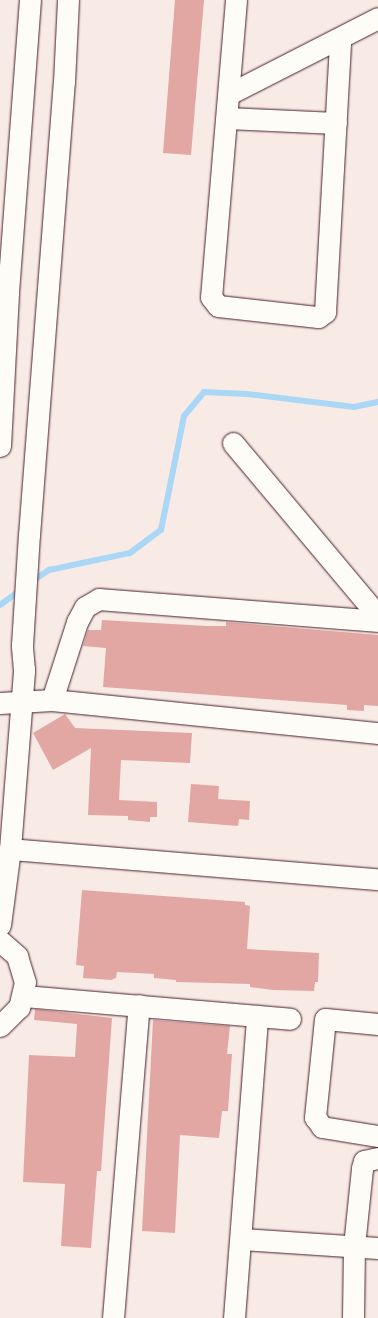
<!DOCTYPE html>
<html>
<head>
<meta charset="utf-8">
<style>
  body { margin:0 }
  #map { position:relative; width:378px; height:1318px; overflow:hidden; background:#f8ebe6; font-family:"Balsamiq Sans",sans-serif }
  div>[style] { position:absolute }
  .stream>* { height:6px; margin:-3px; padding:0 3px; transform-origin:3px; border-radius:3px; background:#aad7f6 }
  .building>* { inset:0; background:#e2a7a3 }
  .roads { filter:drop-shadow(0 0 1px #4a1f2b) drop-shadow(0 0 1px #4a1f2b) }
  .street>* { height:21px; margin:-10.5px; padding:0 10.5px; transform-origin:10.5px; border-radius:10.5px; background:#fdfcf7 }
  span { translate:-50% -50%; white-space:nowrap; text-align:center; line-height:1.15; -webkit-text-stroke:5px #fdfcf7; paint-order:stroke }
</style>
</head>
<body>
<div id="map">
  <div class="stream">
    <i style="left:31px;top:582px;width:22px;rotate:-34deg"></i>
    <i style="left:49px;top:570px;width:83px;rotate:-11.9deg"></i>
    <i style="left:130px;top:553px;width:39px;rotate:-37deg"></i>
    <i style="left:161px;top:530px;width:116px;rotate:-78.6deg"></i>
    <i style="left:184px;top:416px;width:31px;rotate:-50deg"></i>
    <i style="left:204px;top:392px;width:43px;rotate:2.7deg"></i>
    <i style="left:247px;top:394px;width:108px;rotate:6.9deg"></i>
    <i style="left:354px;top:407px;width:25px;rotate:-12deg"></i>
    <i style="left:0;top:605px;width:26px;rotate:-36deg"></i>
  </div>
  <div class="building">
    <i style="clip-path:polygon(175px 0,204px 0,191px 155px,163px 153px)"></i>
    <i style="clip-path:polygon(102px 620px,207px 626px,226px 626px,226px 622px,378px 635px,378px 706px,364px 705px,364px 711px,347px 710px,347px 705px,103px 687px,106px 648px,83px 646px,88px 630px,101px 630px)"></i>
    <i style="clip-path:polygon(65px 714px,75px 728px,192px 733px,190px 763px,121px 760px,119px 800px,157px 802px,157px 817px,150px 817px,150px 822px,128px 820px,128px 816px,88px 815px,91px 748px,53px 770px,33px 733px)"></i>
    <i style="clip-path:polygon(191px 784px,219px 786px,218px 799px,250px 801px,249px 820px,239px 819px,238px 826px,188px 822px)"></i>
    <i style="clip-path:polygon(82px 890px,245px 902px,245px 905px,250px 906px,247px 949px,319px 953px,318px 982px,315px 982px,314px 991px,273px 990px,250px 987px,250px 984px,176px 982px,176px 980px,154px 978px,154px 974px,117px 972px,116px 978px,111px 980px,83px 978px,84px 966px,76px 965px)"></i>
    <i style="clip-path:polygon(35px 1009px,112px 1018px,101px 1171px,97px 1171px,91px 1248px,61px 1246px,65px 1184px,23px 1182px,29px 1055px,75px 1057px,77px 1024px,34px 1020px)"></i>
    <i style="clip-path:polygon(153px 1020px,230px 1026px,227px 1054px,232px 1054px,228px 1111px,222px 1111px,219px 1138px,180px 1135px,175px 1233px,142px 1231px)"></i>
  </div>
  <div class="roads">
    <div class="street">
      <i style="left:236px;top:0;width:298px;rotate:94.8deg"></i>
      <i style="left:211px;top:297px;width:11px;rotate:52deg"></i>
      <i style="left:218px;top:306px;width:101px;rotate:6.3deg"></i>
      <i style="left:318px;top:317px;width:9px;rotate:-36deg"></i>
      <i style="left:325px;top:312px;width:272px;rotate:-86.8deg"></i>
      <i style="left:229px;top:94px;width:167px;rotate:-27deg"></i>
      <i style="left:227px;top:118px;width:109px;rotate:2.6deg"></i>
      <i style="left:233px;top:443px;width:226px;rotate:50deg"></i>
      <i style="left:0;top:446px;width:154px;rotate:-87deg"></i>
      <i style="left:8px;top:292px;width:293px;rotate:-85.7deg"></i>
      <i style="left:52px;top:700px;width:328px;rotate:5.8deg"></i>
      <i style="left:0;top:703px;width:52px;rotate:-3.3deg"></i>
      <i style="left:52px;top:700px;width:82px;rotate:-72.2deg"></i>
      <i style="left:77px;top:622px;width:17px;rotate:-62deg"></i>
      <i style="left:85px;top:607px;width:16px;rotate:-30deg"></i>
      <i style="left:99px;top:599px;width:280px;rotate:4.5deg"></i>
      <i style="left:10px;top:849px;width:369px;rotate:4.7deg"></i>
      <i style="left:0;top:925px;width:77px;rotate:-82.5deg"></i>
      <i style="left:10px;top:849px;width:180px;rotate:-85.5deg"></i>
      <i style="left:24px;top:670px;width:25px;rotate:-95deg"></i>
      <i style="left:22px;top:645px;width:110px;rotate:-86.4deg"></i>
      <i style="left:29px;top:535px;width:454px;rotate:-85.6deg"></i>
      <i style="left:64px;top:82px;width:82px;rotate:-87.2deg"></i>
      <i style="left:0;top:941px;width:23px;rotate:41deg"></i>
      <i style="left:17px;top:956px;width:27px;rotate:73deg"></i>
      <i style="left:25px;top:982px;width:26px;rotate:103deg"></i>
      <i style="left:19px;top:1007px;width:27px;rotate:135deg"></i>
      <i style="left:24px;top:996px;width:267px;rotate:4.9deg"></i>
      <i style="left:378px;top:1024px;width:53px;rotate:-174.6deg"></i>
      <i style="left:325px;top:1019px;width:99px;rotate:95.8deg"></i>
      <i style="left:315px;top:1117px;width:12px;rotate:55deg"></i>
      <i style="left:322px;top:1127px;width:57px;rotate:9.1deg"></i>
      <i style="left:242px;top:1239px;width:136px;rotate:3.8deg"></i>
      <i style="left:113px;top:1318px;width:314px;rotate:-85.3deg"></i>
      <i style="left:234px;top:1318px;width:303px;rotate:-85.6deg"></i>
      <i style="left:353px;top:1318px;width:72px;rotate:-89.2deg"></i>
      <i style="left:354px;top:1246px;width:78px;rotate:-84.1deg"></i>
      <i style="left:362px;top:1168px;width:7px;rotate:-74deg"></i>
      <i style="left:364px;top:1161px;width:14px;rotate:-12deg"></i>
    </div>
  </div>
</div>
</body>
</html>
